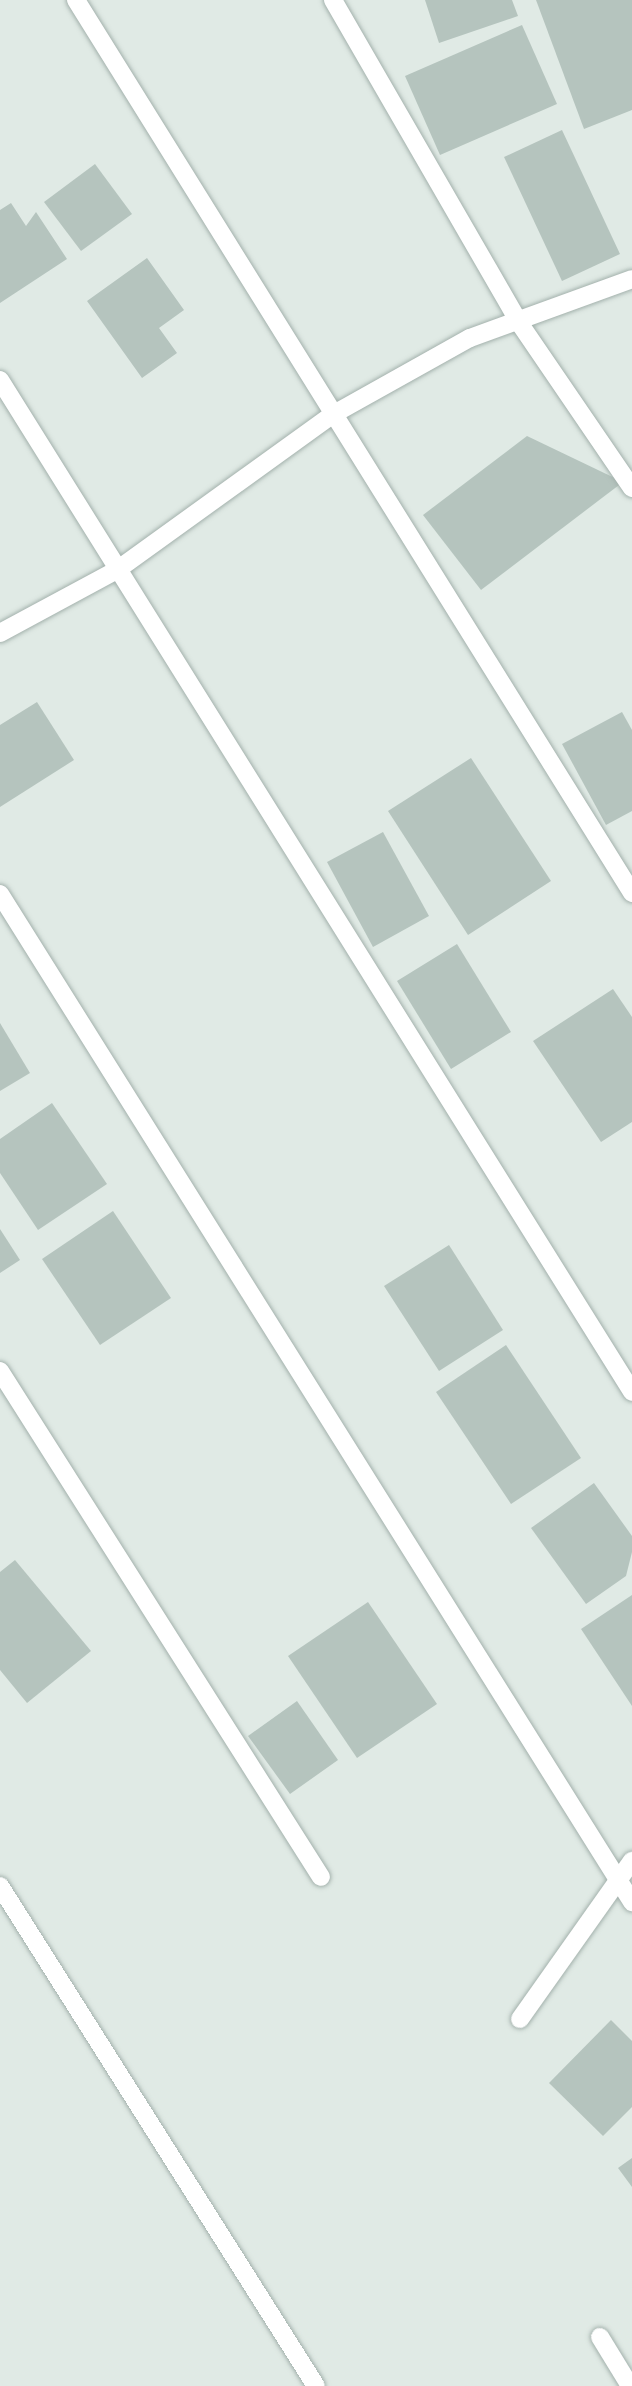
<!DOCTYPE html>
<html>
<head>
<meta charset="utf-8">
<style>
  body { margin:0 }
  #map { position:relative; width:632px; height:2386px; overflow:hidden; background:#e0eae5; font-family:Mulish,sans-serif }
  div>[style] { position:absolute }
  .building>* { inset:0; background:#b5c4be }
  .roads { filter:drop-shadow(0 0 2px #a3b1ac) drop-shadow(0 0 2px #a3b1ac) }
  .minor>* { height:18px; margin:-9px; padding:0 9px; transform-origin:9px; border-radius:9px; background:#fff }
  span { translate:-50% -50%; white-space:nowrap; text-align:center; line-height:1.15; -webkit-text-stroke:4.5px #f0f7f3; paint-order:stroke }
</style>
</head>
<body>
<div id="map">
  <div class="building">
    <i style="clip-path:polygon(425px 0,512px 0,518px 16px,439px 43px)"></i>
    <i style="clip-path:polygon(536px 0,632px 0,632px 110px,584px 129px)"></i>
    <i style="clip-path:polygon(522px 25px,557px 104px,440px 155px,405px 76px)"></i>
    <i style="clip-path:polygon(562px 130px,620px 254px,562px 281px,504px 157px)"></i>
    <i style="clip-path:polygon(95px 164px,132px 214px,81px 251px,44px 202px)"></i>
    <i style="clip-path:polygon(11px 203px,26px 226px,36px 212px,67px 259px,0 303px,0 210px)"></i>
    <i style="clip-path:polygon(147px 258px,184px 310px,159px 328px,177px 353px,142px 378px,87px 301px)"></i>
    <i style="clip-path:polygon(527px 436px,623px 482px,481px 590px,423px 515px)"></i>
    <i style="clip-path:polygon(37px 702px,74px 760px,0 807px,0 725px)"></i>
    <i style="clip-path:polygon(622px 712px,632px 730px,632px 811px,606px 825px,562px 744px)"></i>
    <i style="clip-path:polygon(471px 758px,551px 881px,468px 935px,388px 811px)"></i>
    <i style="clip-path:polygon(383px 832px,429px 916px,373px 947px,327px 862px)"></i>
    <i style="clip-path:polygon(457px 944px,511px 1032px,451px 1069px,397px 981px)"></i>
    <i style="clip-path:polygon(613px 989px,632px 1017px,632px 1122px,601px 1142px,533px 1041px)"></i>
    <i style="clip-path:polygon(0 1023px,30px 1073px,0 1091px)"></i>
    <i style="clip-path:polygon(52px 1103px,107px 1184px,38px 1230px,0 1173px,0 1139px)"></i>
    <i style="clip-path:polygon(113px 1211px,171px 1298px,100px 1345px,42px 1259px)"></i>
    <i style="clip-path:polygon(0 1229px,20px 1260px,0 1273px)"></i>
    <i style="clip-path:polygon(449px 1245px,503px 1330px,439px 1371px,384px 1286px)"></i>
    <i style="clip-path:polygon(506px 1345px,581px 1458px,511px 1504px,436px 1392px)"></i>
    <i style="clip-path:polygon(594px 1483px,632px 1536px,632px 1552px,626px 1576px,586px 1604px,531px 1528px)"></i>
    <i style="clip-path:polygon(15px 1560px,91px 1651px,27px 1703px,0 1670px,0 1572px)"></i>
    <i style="clip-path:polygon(632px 1595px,632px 1706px,581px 1629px)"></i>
    <i style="clip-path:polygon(368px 1602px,437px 1704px,357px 1758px,288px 1656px)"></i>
    <i style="clip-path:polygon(297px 1701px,338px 1760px,290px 1794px,248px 1736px)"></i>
    <i style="clip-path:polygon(611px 2020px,632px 2041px,632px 2107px,603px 2136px,549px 2083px)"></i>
    <i style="clip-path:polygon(632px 2158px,632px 2187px,618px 2168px)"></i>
  </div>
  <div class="roads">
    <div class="minor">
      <i style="left:76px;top:0;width:1052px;rotate:58.09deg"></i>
      <i style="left:333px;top:0;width:370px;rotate:60deg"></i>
      <i style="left:518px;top:321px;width:202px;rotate:55.7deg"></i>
      <i style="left:0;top:380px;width:1193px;rotate:58.01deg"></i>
      <i style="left:0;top:633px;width:133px;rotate:-28.3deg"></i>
      <i style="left:117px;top:570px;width:265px;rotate:-35.8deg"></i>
      <i style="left:332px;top:415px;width:158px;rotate:-29.2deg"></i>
      <i style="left:470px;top:338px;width:172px;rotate:-20deg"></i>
      <i style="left:0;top:894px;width:1190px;rotate:57.91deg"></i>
      <i style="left:0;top:1371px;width:599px;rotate:57.61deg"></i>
      <i style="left:0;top:1886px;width:591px;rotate:57.71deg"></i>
      <i style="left:520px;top:2019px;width:194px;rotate:-54.7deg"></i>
      <i style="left:600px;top:2337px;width:57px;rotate:58.5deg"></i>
    </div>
  </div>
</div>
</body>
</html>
